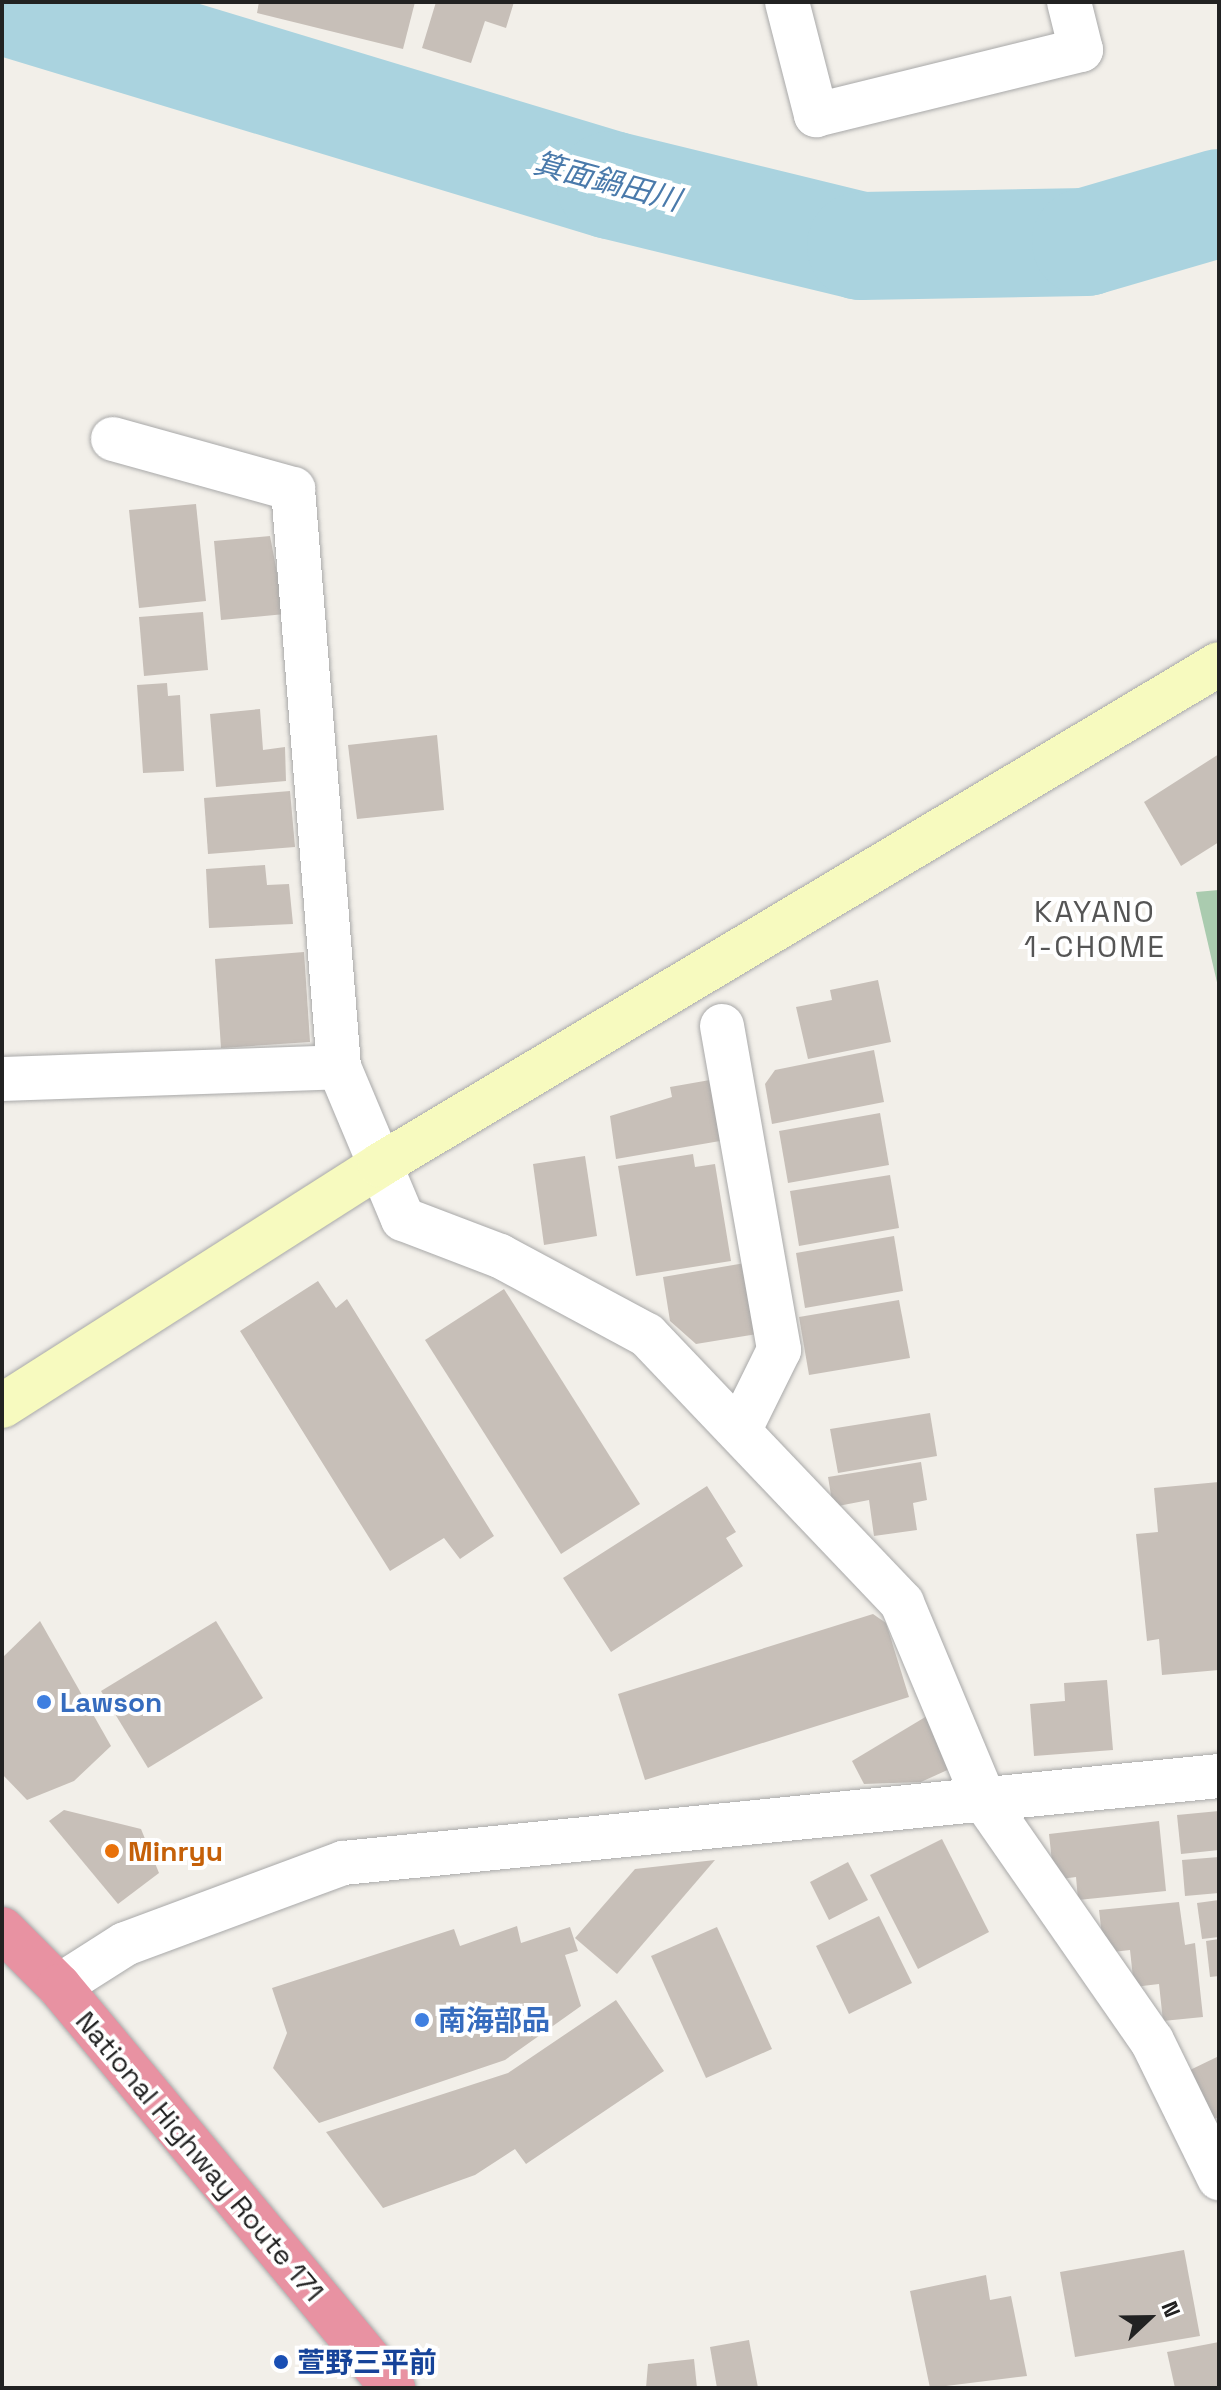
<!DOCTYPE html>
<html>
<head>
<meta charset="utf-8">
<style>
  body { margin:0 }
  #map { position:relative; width:1221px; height:2390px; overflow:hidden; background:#f2efe9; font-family:"Space Grotesk","Noto Sans JP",sans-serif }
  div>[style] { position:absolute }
  .cemetery>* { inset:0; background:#aacbaf }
  .river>* { height:108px; margin:-54px; padding:0 54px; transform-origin:54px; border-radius:54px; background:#aad3df }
  .building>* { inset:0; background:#c7bfb8 }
  .roads { filter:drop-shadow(0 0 2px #a9a9a9) drop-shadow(0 0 2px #a9a9a9) }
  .street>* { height:44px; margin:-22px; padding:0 22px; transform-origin:22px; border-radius:22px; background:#fff }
  .secondary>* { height:44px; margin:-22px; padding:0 22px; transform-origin:22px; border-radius:22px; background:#f7fabf }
  .highway>* { height:44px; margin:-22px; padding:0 22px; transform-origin:22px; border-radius:22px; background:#e892a2 }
  .dots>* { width:22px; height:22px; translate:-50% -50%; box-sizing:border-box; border:4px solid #fff; border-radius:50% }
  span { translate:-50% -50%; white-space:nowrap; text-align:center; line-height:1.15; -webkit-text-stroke:8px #fff; paint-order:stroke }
  .shop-label { font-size:28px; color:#366cbe; font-weight:700 }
  .left { translate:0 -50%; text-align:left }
  .food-label { font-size:28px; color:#c56008; font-weight:700 }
  .street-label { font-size:28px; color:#222 }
  .transit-label { font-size:28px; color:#164399; font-weight:700 }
  .water-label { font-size:30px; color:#4a7aab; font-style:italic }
  .neighbourhood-label { font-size:30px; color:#555; letter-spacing:2px }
  .frame { position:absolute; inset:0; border:4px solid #222; pointer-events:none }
  .north { position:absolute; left:1109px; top:2278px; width:80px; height:80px; -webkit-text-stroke:6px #fff; paint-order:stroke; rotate:68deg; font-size:22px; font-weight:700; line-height:32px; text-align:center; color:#222 }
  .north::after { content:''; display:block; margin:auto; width:28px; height:36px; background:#222; clip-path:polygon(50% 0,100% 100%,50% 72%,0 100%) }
</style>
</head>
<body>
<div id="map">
  <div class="cemetery">
    <i style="clip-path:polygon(1219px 890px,1219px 991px,1196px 892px)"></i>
  </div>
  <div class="river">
    <i style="left:7px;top:2px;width:631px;rotate:16.86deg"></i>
    <i style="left:611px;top:185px;width:257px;rotate:13.7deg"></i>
    <i style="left:861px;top:246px;width:225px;rotate:-1deg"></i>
    <i style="left:1086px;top:242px;width:139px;rotate:-16.3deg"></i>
  </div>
  <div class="building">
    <i style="clip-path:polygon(259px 2px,415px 2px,403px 49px,257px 13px)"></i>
    <i style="clip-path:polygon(436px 2px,514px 2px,506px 28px,485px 21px,471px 63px,422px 48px)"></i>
    <i style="clip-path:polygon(196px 504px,206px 601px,139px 608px,129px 510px)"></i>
    <i style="clip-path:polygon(270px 536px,285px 614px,221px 620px,214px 541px)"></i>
    <i style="clip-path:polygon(203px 612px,208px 670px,144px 676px,139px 617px)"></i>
    <i style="clip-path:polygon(167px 683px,168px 696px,180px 695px,184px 771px,143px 773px,137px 685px)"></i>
    <i style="clip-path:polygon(260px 709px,263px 750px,285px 747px,286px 781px,216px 787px,210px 714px)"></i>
    <i style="clip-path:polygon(437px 735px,444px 810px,357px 819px,348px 745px)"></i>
    <i style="clip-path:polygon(1219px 754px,1219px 842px,1181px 866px,1144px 802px)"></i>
    <i style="clip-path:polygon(290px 791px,295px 847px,208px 854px,204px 798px)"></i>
    <i style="clip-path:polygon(265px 865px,267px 885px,289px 884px,293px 924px,209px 928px,206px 869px)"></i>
    <i style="clip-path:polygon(304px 952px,310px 1042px,221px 1048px,215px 959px)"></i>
    <i style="clip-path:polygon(878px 980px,891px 1042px,808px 1059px,796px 1007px,832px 1000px,830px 990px)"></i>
    <i style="clip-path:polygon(874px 1050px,884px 1102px,772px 1124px,765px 1084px,775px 1070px)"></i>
    <i style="clip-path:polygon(710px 1080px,720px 1141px,616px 1159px,610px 1116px,672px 1097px,670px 1087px)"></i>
    <i style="clip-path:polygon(880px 1113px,889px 1165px,788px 1183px,779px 1131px)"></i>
    <i style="clip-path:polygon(693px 1154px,695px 1167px,715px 1164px,731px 1261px,636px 1276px,618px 1166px)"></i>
    <i style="clip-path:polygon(585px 1156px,597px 1236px,544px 1245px,533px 1164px)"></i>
    <i style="clip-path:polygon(890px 1175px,899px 1228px,799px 1246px,790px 1191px)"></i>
    <i style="clip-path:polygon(894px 1236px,903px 1291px,805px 1308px,796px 1253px)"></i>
    <i style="clip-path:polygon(745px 1263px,757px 1334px,696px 1344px,670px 1321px,663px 1277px)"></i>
    <i style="clip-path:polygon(318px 1281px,336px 1308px,347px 1299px,494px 1536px,460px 1559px,444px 1538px,390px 1571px,240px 1331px)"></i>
    <i style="clip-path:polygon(504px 1289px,640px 1504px,561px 1554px,425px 1340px)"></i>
    <i style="clip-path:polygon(899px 1300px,910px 1358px,809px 1375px,799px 1317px)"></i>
    <i style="clip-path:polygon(930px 1413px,937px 1456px,838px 1473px,830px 1429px)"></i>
    <i style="clip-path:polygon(921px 1462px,927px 1500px,913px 1503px,917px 1530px,874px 1536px,869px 1500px,833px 1507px,828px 1477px)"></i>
    <i style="clip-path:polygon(1219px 1482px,1219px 1670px,1162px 1675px,1159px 1639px,1147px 1641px,1136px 1534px,1158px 1532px,1154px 1488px)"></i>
    <i style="clip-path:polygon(707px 1486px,736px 1532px,726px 1538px,743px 1566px,611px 1652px,563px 1578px)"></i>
    <i style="clip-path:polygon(873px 1614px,886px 1623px,909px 1697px,645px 1780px,618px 1694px)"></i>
    <i style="clip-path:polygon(40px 1621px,111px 1746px,74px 1781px,27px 1800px,2px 1774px,2px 1658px)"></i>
    <i style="clip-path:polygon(216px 1621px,263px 1698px,148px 1768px,101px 1691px)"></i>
    <i style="clip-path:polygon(1107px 1680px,1113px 1750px,1034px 1756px,1030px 1704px,1065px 1701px,1064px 1683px)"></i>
    <i style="clip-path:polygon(932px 1713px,954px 1767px,921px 1782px,864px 1784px,852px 1761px)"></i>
    <i style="clip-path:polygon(64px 1810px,141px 1829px,159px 1873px,118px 1904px,49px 1821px)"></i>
    <i style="clip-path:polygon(1219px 1811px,1219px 1850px,1181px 1854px,1177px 1815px)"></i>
    <i style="clip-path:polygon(1159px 1821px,1166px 1891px,1078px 1900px,1076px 1877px,1054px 1880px,1049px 1834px)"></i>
    <i style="clip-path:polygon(942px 1839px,989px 1932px,918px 1969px,870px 1875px)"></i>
    <i style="clip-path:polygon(1219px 1857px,1219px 1893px,1185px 1896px,1182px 1860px)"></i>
    <i style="clip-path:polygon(715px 1860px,617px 1974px,575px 1938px,635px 1869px)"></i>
    <i style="clip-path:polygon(848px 1862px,868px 1900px,829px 1920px,810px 1882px)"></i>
    <i style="clip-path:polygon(1219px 1900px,1219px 1937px,1202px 1939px,1197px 1903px)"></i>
    <i style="clip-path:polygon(1179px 1902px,1185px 1945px,1195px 1943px,1203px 2017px,1163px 2021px,1159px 1984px,1134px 1987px,1130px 1950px,1104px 1953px,1099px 1910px)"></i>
    <i style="clip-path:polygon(879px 1916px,912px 1983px,849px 2014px,816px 1946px)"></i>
    <i style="clip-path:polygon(517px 1926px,521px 1943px,570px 1927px,578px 1951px,565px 1955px,581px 2006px,505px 2060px,319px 2123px,273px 2068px,287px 2033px,272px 1988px,454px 1929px,460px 1946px)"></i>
    <i style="clip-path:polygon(717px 1927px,772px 2049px,706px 2078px,651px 1956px)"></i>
    <i style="clip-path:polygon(1219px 1939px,1219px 1976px,1210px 1977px,1206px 1941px)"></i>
    <i style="clip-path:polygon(616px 2000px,664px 2071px,526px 2164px,515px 2149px,475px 2175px,383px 2208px,326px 2132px,508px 2073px)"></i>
    <i style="clip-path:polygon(1219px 2056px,1219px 2117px,1214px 2119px,1190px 2070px)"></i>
    <i style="clip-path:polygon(1184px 2250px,1200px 2336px,1075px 2357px,1060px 2272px)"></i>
    <i style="clip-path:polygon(986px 2275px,990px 2300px,1011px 2296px,1027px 2376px,930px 2388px,910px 2291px)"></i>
    <i style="clip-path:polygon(749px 2340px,758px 2388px,717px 2388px,710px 2347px)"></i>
    <i style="clip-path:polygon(1219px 2342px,1219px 2388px,1175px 2388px,1167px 2352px)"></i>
    <i style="clip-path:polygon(694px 2359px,697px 2388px,646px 2388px,648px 2364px)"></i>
  </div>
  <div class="roads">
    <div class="street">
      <i style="left:787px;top:2px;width:117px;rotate:75.6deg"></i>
      <i style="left:816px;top:115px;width:273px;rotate:-13.8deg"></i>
      <i style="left:1081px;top:50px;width:49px;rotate:-104deg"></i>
      <i style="left:113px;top:439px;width:187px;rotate:15.5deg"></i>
      <i style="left:293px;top:489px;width:580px;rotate:85.45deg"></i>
      <i style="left:339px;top:1067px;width:165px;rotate:67.2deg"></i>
      <i style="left:403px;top:1219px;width:104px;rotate:20.9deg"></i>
      <i style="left:500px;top:1256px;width:167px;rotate:28.3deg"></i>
      <i style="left:647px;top:1335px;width:370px;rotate:46.4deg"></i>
      <i style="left:902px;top:1603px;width:215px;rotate:67.3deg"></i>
      <i style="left:985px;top:1801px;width:292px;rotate:55.2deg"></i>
      <i style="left:1152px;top:2041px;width:153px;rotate:63.9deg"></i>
      <i style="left:722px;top:1026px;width:329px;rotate:80deg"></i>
      <i style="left:779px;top:1350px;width:90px;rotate:116.3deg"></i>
      <i style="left:2px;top:1079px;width:337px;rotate:-2deg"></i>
      <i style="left:59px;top:1986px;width:78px;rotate:-32.5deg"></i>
      <i style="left:125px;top:1944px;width:233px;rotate:-20.4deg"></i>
      <i style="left:343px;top:1863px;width:880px;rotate:-5.67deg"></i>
    </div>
    <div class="secondary">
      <i style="left:2px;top:1406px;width:448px;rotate:-32.5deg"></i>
      <i style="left:380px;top:1165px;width:977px;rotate:-30.84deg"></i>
    </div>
    <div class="highway">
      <i style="left:2px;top:1929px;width:81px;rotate:45deg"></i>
      <i style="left:59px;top:1986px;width:523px;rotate:50.28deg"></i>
    </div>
  </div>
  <div class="dots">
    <i style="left:44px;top:1702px;background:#3f7fe0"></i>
    <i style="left:112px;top:1851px;background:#e8710a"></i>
    <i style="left:422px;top:2020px;background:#3f7fe0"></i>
    <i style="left:281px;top:2362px;background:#1a4fb4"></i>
  </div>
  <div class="shop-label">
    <span class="left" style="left:60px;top:1702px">Lawson</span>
    <span class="left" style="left:438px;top:2020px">南海部品</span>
  </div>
  <div class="food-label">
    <span class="left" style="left:128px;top:1851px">Minryu</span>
  </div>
  <div class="street-label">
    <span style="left:200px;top:2156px;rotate:50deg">National Highway Route 171</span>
  </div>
  <div class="transit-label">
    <span class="left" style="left:297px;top:2362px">萱野三平前</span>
  </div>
  <div class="water-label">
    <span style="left:607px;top:182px;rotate:15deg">箕面鍋田川</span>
  </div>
  <div class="neighbourhood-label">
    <span style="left:1095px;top:929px">KAYANO<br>1-CHOME</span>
  </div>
  <div class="frame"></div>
  <div class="north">N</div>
</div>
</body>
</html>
